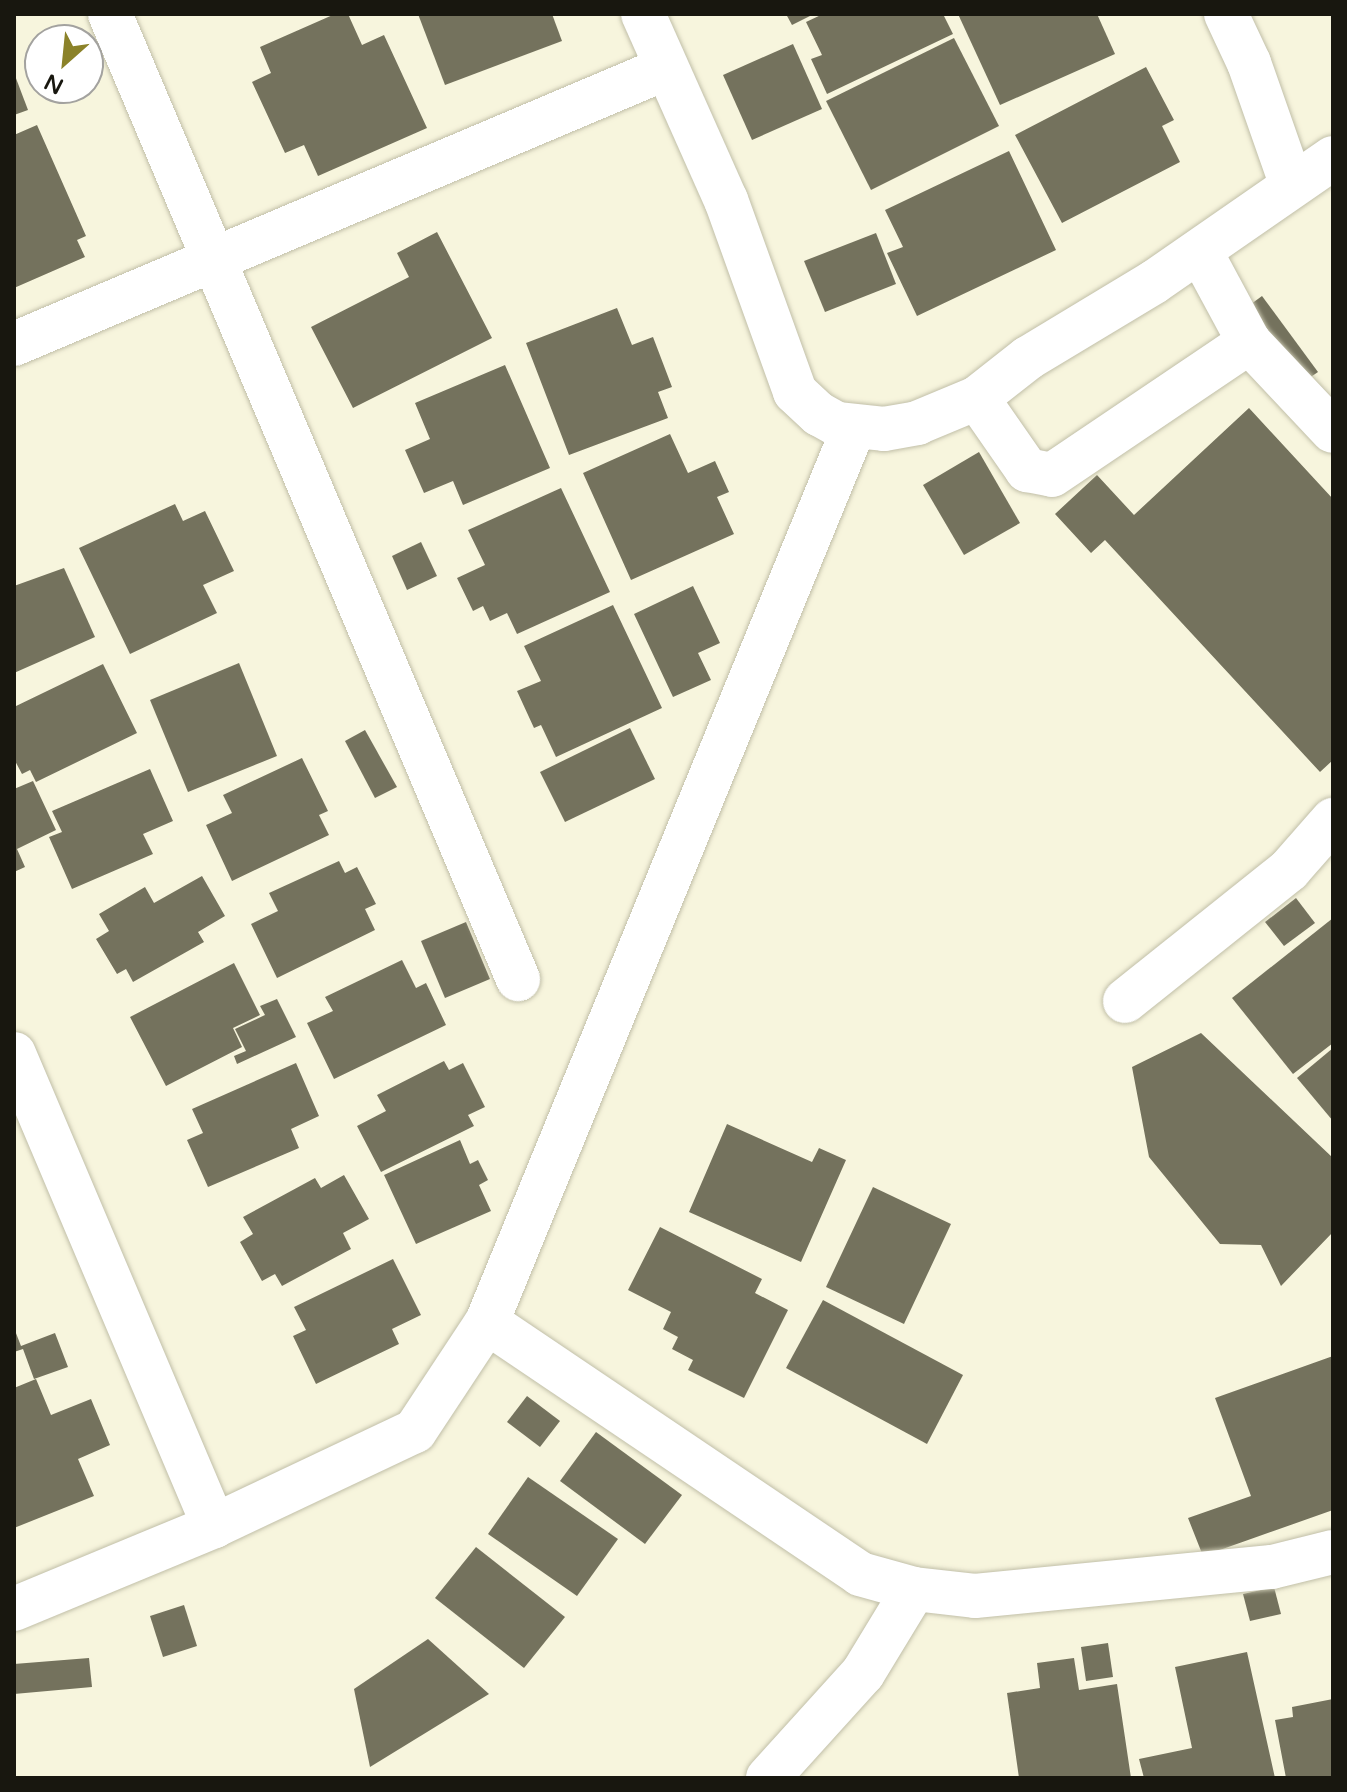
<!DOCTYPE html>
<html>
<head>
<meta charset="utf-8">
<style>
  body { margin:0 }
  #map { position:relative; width:1347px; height:1792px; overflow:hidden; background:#f7f5dd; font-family:"Varela Round",sans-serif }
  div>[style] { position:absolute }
  .building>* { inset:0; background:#74725d }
  .roads { filter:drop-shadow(0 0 2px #c1bfa8) drop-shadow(0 0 2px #c1bfa8) }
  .minor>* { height:44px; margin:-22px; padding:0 22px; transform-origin:22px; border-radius:22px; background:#fff }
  span { translate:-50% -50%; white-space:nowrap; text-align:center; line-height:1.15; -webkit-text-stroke:7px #fff; paint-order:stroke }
  .frame { position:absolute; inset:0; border:16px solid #18170f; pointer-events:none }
  .north { position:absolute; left:24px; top:24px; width:80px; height:80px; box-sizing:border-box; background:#fff; border:2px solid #a3a29f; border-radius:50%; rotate:207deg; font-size:22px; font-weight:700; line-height:32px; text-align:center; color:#18170f }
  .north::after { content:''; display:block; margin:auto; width:28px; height:36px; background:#8b8229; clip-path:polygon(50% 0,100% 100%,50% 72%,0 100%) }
</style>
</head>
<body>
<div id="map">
  <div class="building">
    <i style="clip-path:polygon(335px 14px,348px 14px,362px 45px,384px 35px,427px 128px,318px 176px,304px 145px,285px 153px,252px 82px,271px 73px,260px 47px)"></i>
    <i style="clip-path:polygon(418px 14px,552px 14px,562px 41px,445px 85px)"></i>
    <i style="clip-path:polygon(786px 14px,814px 14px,792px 25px)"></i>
    <i style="clip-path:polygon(823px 14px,943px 14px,953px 34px,827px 94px,811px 59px,822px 55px,806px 22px)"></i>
    <i style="clip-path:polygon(958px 14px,1097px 14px,1115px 54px,1000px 105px)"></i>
    <i style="clip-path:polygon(954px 38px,999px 126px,871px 190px,826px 101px)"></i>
    <i style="clip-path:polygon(793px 44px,822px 109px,752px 140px,723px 75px)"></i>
    <i style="clip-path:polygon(1146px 67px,1174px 120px,1162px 126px,1180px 162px,1062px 223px,1015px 135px)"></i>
    <i style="clip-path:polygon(14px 73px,28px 110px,14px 115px)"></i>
    <i style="clip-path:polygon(37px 125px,86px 236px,77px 240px,85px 257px,14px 288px,14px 135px)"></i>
    <i style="clip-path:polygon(1009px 151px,1056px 250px,917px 316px,887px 253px,903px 247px,885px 210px)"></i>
    <i style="clip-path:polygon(437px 232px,492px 338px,353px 408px,311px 327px,409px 277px,397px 253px)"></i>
    <i style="clip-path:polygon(876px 233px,896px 284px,825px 312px,804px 261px)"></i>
    <i style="clip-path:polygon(1262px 296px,1318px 372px,1299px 385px,1243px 310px)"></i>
    <i style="clip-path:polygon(617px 308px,632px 345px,653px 337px,672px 387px,658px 392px,668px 418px,569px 455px,526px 343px)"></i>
    <i style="clip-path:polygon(505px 365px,550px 468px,463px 505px,453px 481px,424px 493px,405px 450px,430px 439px,415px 403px)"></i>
    <i style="clip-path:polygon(1249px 408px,1333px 499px,1333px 760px,1320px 772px,1105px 540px,1091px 553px,1055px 514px,1097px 475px,1134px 515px)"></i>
    <i style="clip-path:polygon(670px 434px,688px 473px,715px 461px,729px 492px,717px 497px,734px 534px,631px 580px,583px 473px)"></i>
    <i style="clip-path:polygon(979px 452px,1020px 523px,964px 555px,923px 485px)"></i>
    <i style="clip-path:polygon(561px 488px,610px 592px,517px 634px,507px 613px,490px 621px,483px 606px,473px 611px,457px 578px,485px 565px,468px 530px)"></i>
    <i style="clip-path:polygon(175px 504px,183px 521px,205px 511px,234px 571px,203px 585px,217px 613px,130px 654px,79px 548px)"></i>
    <i style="clip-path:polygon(421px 542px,437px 576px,407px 590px,392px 556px)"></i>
    <i style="clip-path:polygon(64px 568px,95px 637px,14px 673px,14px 586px)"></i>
    <i style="clip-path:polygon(693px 586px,720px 643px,698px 653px,711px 680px,673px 697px,634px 614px)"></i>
    <i style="clip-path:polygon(613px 605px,662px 708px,556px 757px,541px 725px,534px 728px,517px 691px,541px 681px,524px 646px)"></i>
    <i style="clip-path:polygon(239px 663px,277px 756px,188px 792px,150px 700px)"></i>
    <i style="clip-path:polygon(103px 664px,137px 733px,36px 782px,30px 770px,22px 774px,14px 759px,14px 707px)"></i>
    <i style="clip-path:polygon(630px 728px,655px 779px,565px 822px,540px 772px)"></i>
    <i style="clip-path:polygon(365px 730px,397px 787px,375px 798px,345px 741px)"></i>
    <i style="clip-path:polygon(302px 758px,328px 811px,319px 815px,329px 835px,232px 881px,206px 825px,232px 813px,223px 795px)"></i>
    <i style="clip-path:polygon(150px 769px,173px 821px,143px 834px,153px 854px,72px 889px,49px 837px,62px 832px,52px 811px)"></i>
    <i style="clip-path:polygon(33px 781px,56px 830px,17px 849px,25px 867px,14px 872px,14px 789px)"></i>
    <i style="clip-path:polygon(339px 861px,345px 873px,357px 867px,376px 904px,365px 909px,375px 930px,277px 978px,251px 924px,278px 911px,269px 893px)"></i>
    <i style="clip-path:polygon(202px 876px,225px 916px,198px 932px,204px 942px,133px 982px,126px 969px,117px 974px,96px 939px,109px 931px,99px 914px,145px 887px,154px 903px)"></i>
    <i style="clip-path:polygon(1296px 898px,1315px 923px,1284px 946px,1265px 922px)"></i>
    <i style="clip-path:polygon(1333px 918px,1333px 1043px,1293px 1074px,1232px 998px)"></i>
    <i style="clip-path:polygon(466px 922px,490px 979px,445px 998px,421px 941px)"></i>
    <i style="clip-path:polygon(402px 960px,416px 988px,426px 983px,446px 1025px,334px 1079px,307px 1023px,333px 1011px,325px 997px)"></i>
    <i style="clip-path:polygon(234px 963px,260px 1015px,233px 1028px,242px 1047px,166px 1086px,130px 1017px)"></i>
    <i style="clip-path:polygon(277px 999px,296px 1037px,237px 1064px,234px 1056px,246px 1051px,235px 1029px,265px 1015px,260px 1006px)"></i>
    <i style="clip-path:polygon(1201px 1033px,1333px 1158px,1333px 1232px,1281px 1286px,1261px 1245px,1220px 1244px,1149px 1157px,1132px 1067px)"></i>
    <i style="clip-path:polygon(1333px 1048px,1333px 1121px,1297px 1078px)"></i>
    <i style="clip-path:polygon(444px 1061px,449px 1070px,463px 1063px,485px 1107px,468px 1115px,474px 1126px,381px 1172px,357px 1126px,386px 1111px,377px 1095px)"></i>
    <i style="clip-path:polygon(296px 1063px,319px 1116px,291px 1129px,299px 1148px,208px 1187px,187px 1140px,203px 1133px,192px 1109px)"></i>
    <i style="clip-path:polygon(727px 1124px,812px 1162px,819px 1148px,846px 1160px,801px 1262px,689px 1212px)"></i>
    <i style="clip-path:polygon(460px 1140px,470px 1164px,478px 1160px,488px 1180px,479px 1185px,491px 1211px,416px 1244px,384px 1175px)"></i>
    <i style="clip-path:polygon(344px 1175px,369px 1219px,343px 1233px,351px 1249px,282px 1286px,275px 1274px,262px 1281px,240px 1242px,253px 1234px,243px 1217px,315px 1178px,321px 1188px)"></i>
    <i style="clip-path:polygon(873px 1187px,951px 1224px,904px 1324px,826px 1287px)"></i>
    <i style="clip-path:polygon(660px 1227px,762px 1279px,755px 1293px,788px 1310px,744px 1398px,688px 1370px,693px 1360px,672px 1349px,678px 1337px,663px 1329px,671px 1312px,628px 1290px)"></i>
    <i style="clip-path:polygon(393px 1259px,421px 1315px,392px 1329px,399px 1344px,316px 1384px,293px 1336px,306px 1330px,294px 1307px)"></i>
    <i style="clip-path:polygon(823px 1300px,963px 1375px,927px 1444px,786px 1368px)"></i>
    <i style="clip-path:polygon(14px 1328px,21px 1346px,55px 1333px,68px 1367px,34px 1379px,23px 1349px,14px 1352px)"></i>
    <i style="clip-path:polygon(1333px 1356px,1333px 1510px,1203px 1556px,1188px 1518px,1251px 1496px,1215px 1398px)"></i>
    <i style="clip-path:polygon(36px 1379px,51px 1415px,91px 1399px,110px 1445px,78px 1459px,94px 1496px,14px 1528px,14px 1388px)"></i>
    <i style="clip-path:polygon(527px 1396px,560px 1421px,540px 1447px,507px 1422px)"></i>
    <i style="clip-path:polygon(596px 1432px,682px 1495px,645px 1544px,560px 1481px)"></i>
    <i style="clip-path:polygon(528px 1477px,618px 1539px,577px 1596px,488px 1534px)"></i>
    <i style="clip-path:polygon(476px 1547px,565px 1617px,524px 1668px,435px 1598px)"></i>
    <i style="clip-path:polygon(1274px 1587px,1281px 1614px,1250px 1621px,1243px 1594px)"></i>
    <i style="clip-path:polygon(184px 1605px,197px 1646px,163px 1657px,150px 1616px)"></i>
    <i style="clip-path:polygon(428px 1639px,489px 1694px,370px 1767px,354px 1689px)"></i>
    <i style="clip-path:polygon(1108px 1643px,1113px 1677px,1086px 1681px,1081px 1647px)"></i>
    <i style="clip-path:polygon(1247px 1652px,1275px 1778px,1144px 1778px,1139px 1759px,1192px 1748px,1175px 1667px)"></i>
    <i style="clip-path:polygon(89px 1658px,92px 1687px,14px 1694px,14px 1664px)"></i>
    <i style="clip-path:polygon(1074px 1658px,1079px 1690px,1117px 1684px,1131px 1778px,1019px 1778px,1007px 1693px,1040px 1688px,1037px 1663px)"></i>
    <i style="clip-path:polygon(1333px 1699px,1333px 1778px,1286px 1778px,1275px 1720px,1293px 1717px,1292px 1707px)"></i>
  </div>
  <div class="roads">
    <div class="minor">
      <i style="left:110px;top:14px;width:1048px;rotate:67.08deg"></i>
      <i style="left:643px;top:14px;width:204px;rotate:66deg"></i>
      <i style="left:726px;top:200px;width:204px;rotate:70.2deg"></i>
      <i style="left:795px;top:392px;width:33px;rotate:43deg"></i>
      <i style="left:819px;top:414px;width:21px;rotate:29deg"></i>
      <i style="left:837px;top:424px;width:47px;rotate:6.1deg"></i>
      <i style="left:884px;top:429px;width:34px;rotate:-10deg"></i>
      <i style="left:917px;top:423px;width:65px;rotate:-22.6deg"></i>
      <i style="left:977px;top:398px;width:65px;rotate:-38.1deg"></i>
      <i style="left:1028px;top:358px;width:147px;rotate:-31.1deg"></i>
      <i style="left:1154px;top:282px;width:218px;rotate:-34.7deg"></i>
      <i style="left:1226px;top:14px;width:54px;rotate:64.9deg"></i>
      <i style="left:1249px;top:63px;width:130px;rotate:70.7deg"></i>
      <i style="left:1200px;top:251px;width:103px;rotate:61.7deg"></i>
      <i style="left:1249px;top:342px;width:122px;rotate:46.7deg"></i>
      <i style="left:14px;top:344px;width:708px;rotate:-22.94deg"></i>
      <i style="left:977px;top:398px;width:88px;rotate:55.2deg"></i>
      <i style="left:1027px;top:470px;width:25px;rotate:11deg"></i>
      <i style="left:1052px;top:475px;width:238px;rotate:-34deg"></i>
      <i style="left:1125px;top:1001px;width:210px;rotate:-38.6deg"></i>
      <i style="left:1289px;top:870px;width:67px;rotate:-48.7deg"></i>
      <i style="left:14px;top:1054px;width:513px;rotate:67.04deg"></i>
      <i style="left:487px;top:1322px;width:450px;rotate:34deg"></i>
      <i style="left:860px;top:1574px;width:56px;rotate:15.5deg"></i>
      <i style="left:914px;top:1589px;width:61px;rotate:6.5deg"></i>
      <i style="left:975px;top:1596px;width:298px;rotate:-5.6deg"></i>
      <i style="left:1272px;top:1567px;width:63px;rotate:-13.8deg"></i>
      <i style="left:14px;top:1609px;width:217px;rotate:-22.5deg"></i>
      <i style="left:214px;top:1526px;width:222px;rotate:-25.3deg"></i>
      <i style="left:415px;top:1431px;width:131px;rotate:-56.6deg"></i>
      <i style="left:487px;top:1322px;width:967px;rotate:-67.7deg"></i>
      <i style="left:768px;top:1778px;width:142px;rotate:-47.9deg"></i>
      <i style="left:863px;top:1673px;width:98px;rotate:-58.7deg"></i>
    </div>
  </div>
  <div class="frame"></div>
  <div class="north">N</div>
</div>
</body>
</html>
